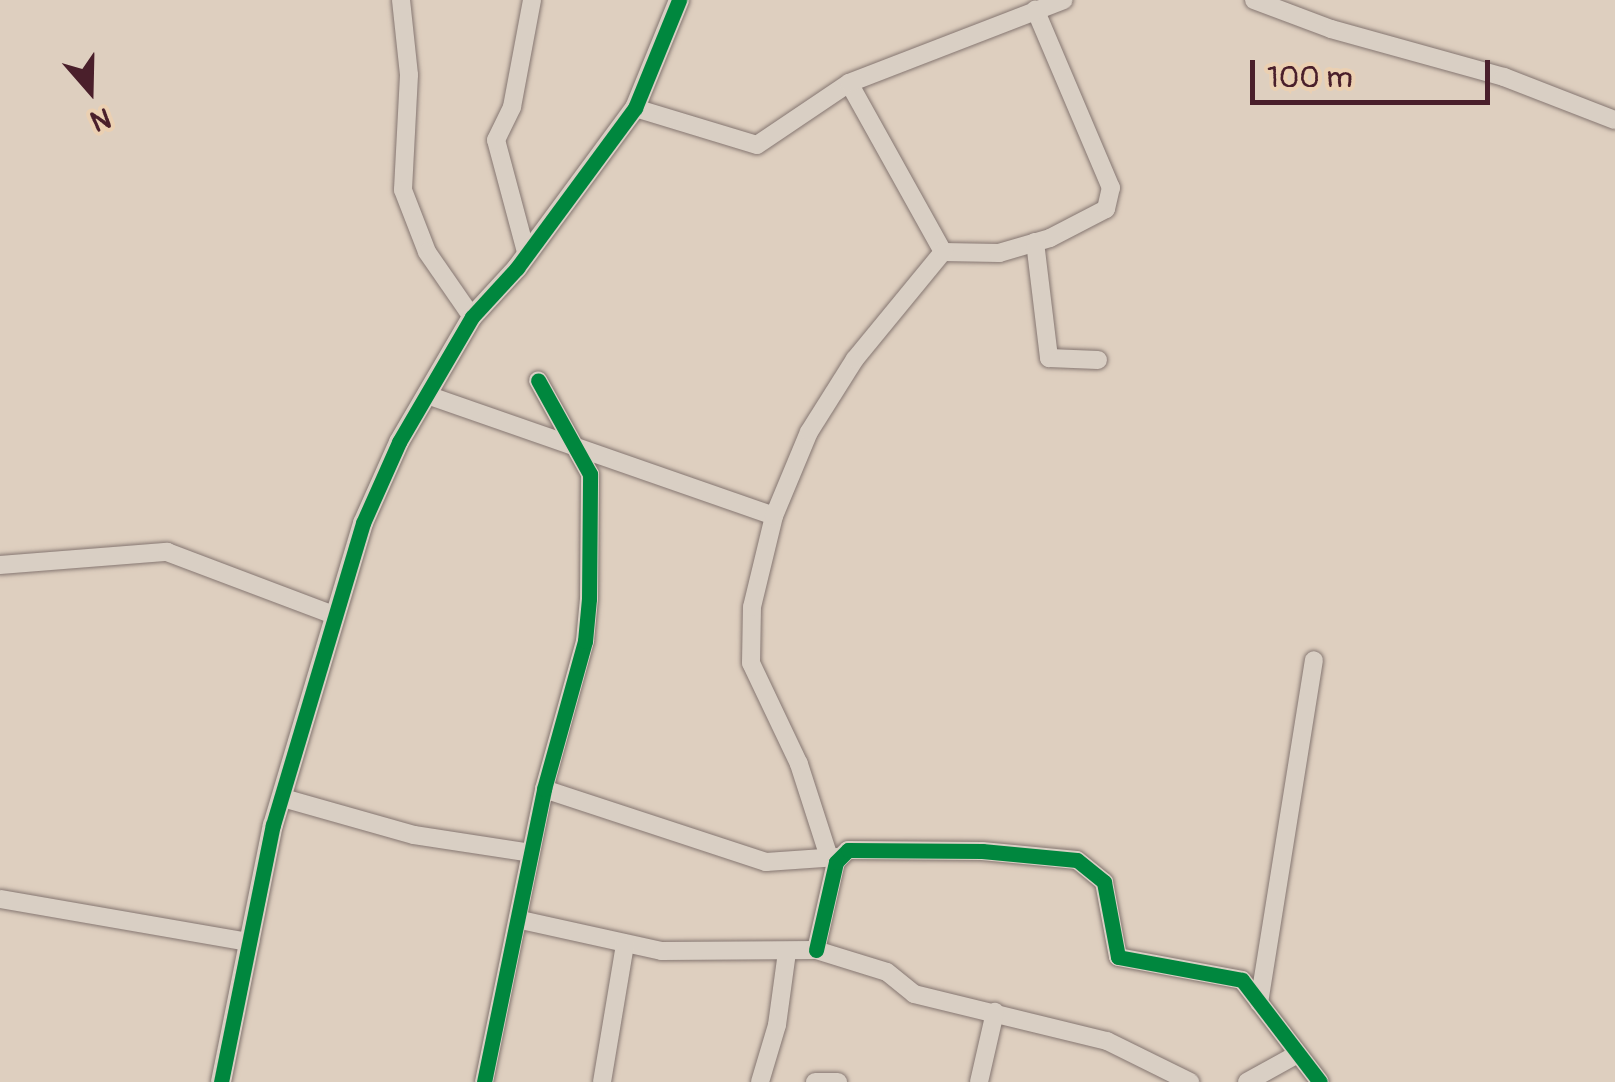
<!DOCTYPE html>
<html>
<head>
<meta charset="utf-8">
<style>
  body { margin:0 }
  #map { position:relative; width:1615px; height:1082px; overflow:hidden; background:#decfbf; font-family:Pangolin,sans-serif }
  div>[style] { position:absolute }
  .roads { filter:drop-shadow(0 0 2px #857671) drop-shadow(0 0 2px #857671) }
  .minor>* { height:18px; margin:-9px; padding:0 9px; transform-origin:9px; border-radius:9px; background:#d9cfc4 }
  .tertiary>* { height:20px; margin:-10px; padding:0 10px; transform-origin:10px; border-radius:10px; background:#d9cfc4 }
  .cycleway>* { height:15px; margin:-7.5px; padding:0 7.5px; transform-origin:7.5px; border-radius:7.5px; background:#00873e }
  span { translate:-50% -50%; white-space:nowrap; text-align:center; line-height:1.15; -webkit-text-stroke:8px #ebd0b2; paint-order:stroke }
  .north { position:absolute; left:40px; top:40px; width:100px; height:100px; -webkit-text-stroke:8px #ebd0b2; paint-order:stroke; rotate:160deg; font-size:28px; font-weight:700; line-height:40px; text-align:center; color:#4a1f2b }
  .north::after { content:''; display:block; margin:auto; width:35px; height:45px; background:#4a1f2b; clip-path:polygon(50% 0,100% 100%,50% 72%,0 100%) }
  .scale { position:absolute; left:1250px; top:60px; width:240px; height:45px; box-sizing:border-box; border:5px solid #4a1f2b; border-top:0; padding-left:12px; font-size:30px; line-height:35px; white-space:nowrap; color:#4a1f2b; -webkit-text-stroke:8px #ebd0b2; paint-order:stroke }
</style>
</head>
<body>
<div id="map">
  <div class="roads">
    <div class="minor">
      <i style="left:401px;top:0;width:75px;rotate:83.9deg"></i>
      <i style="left:409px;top:75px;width:115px;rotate:93deg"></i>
      <i style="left:403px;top:190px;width:66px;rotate:68.8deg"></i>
      <i style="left:427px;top:252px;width:79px;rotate:55.3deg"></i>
      <i style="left:1254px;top:0;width:82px;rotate:20.6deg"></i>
      <i style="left:1331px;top:29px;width:180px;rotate:15.5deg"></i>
      <i style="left:1504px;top:77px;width:119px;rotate:21.2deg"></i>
      <i style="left:849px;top:83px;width:193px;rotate:60.9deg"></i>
      <i style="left:943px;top:252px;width:56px;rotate:1deg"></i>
      <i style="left:999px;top:253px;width:53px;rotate:-16.4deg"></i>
      <i style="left:1050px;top:238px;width:63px;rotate:-27.4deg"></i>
      <i style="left:1106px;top:209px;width:22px;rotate:-77deg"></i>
      <i style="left:1111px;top:188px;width:194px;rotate:-113deg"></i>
      <i style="left:635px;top:108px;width:127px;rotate:16.9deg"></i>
      <i style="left:757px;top:145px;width:111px;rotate:-34deg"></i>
      <i style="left:849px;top:83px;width:230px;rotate:-21.1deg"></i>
      <i style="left:1035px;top:242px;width:117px;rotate:83.1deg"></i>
      <i style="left:1049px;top:358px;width:49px;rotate:2.3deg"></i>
      <i style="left:526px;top:252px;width:116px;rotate:-105deg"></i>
      <i style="left:496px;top:140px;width:37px;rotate:-64deg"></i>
      <i style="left:512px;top:107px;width:109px;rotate:-79.4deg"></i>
      <i style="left:427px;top:395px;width:367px;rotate:19.2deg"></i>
      <i style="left:0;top:565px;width:168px;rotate:-4.5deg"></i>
      <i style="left:167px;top:552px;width:175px;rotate:20.7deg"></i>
      <i style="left:544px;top:789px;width:234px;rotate:18.2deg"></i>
      <i style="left:766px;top:862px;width:72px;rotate:-4deg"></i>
      <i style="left:283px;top:798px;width:136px;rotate:15.8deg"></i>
      <i style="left:414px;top:835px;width:118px;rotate:8.7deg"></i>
      <i style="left:828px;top:854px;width:95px;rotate:-107.9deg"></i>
      <i style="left:799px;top:764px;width:112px;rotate:-115.4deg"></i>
      <i style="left:751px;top:663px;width:56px;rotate:-89deg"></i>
      <i style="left:752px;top:607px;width:94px;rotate:-76.4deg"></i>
      <i style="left:774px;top:516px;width:91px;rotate:-67.4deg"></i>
      <i style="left:809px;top:432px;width:86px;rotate:-57.8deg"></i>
      <i style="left:855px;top:359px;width:139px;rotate:-50.6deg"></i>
      <i style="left:0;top:899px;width:254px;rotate:9.8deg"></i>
      <i style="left:521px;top:920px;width:144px;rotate:12.4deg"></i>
      <i style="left:662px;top:951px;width:154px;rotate:-0.4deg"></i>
      <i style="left:816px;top:950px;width:74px;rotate:17.2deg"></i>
      <i style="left:887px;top:972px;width:35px;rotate:39deg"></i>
      <i style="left:914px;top:994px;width:199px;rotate:13.7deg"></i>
      <i style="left:1107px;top:1041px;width:93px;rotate:26.3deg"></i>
      <i style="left:816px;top:950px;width:90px;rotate:-77.2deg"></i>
      <i style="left:836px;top:862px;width:17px;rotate:-45deg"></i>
      <i style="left:848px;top:850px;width:134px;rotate:0.4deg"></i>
      <i style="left:982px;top:851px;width:95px;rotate:5.4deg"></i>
      <i style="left:1077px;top:860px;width:35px;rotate:39deg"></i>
      <i style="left:1104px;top:882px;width:76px;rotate:79.4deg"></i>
      <i style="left:1118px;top:957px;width:126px;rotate:10.5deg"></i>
      <i style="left:1242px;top:980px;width:128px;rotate:52.6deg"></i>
      <i style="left:1259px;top:1003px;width:347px;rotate:-80.9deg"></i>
      <i style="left:484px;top:1082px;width:299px;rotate:-78.4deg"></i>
      <i style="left:544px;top:789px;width:154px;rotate:-74.5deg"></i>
      <i style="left:585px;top:641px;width:42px;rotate:-84.6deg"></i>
      <i style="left:589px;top:599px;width:125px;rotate:-89.5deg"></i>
      <i style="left:590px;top:474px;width:107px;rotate:-119deg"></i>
      <i style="left:602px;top:1082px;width:140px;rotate:-80.5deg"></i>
      <i style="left:760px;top:1082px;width:59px;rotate:-73.4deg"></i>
      <i style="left:777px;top:1025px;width:74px;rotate:-82.2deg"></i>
      <i style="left:815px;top:1082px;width:23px"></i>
      <i style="left:979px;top:1082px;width:72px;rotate:-77.1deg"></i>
      <i style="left:1247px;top:1082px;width:56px;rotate:-28.9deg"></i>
    </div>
    <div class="tertiary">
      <i style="left:221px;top:1082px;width:262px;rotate:-78.6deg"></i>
      <i style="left:273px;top:825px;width:315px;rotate:-73.4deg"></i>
      <i style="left:363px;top:523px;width:89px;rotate:-66deg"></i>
      <i style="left:399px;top:442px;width:145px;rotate:-59.7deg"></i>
      <i style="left:472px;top:317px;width:67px;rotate:-47.4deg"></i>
      <i style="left:517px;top:268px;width:199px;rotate:-53.6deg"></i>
      <i style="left:635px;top:108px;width:117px;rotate:-67.8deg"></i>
    </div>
  </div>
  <div class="cycleway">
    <i style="left:816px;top:950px;width:90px;rotate:-77.2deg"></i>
    <i style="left:836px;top:862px;width:17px;rotate:-45deg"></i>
    <i style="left:848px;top:850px;width:134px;rotate:0.4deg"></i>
    <i style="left:982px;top:851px;width:95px;rotate:5.4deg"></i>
    <i style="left:1077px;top:860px;width:35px;rotate:39deg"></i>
    <i style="left:1104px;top:882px;width:76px;rotate:79.4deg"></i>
    <i style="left:1118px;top:957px;width:126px;rotate:10.5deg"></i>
    <i style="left:1242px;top:980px;width:128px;rotate:52.6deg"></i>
    <i style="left:221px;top:1082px;width:262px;rotate:-78.6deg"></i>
    <i style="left:273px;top:825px;width:315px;rotate:-73.4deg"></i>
    <i style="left:363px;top:523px;width:89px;rotate:-66deg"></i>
    <i style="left:399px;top:442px;width:145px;rotate:-59.7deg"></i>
    <i style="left:472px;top:317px;width:67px;rotate:-47.4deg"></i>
    <i style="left:517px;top:268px;width:199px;rotate:-53.6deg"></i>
    <i style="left:635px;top:108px;width:117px;rotate:-67.8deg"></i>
    <i style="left:484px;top:1082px;width:299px;rotate:-78.4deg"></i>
    <i style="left:544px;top:789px;width:154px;rotate:-74.5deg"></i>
    <i style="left:585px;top:641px;width:42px;rotate:-84.6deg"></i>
    <i style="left:589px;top:599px;width:125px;rotate:-89.5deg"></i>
    <i style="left:590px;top:474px;width:107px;rotate:-119deg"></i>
  </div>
  <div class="north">N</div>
  <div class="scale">100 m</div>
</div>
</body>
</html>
